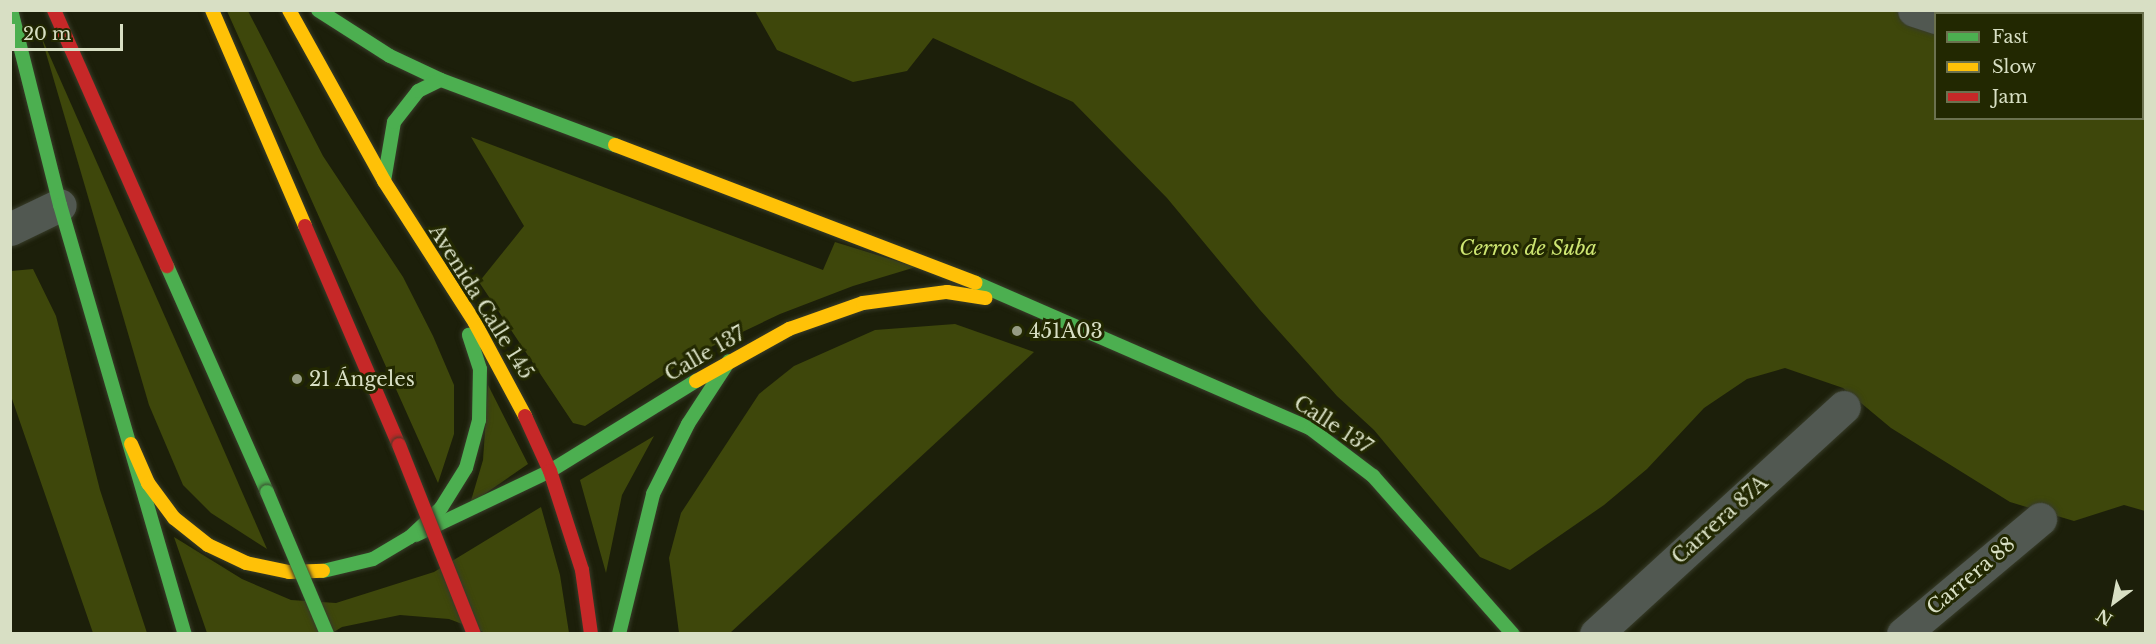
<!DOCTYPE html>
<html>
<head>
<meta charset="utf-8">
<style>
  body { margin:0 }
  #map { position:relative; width:2156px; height:644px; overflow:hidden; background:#1c1f0a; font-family:"Libre Baskerville",serif }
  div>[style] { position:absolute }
  .green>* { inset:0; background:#3e470b }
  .roads { filter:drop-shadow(0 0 2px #383c29) drop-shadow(0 0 2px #383c29) }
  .street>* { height:33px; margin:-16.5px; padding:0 16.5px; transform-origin:16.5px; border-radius:16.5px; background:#515851 }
  .fast>* { height:14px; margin:-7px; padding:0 7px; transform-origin:7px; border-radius:7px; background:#4caf50 }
  .slow>* { height:14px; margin:-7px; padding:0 7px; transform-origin:7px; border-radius:7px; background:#ffc107 }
  .jam>* { height:14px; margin:-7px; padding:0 7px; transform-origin:7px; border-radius:7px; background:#c62828 }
  .bridges { filter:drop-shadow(0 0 2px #383c29) drop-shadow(0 0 2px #383c29) }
  .fast-bridge>* { height:14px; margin:-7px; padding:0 7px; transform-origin:7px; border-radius:7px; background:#4caf50 }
  .jam-bridge>* { height:14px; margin:-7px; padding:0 7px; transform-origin:7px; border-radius:7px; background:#c62828 }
  .dots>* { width:16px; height:16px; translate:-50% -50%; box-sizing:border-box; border:3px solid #222801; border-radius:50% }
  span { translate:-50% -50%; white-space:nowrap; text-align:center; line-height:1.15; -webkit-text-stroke:6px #222801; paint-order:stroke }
  .park-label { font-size:20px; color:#cee672; font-style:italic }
  .street-label { font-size:20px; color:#d8dfc4 }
  .poi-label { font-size:20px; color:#d8dfc4 }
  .left { translate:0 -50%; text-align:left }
  .frame { position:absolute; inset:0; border:12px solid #d8dfc4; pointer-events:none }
  .legend { position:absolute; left:1934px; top:12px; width:210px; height:108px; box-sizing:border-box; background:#222801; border:2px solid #6b714f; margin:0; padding:8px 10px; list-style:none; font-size:18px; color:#d8dfc4 }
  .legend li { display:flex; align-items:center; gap:12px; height:30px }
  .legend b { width:30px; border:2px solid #6b714f }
  .north { position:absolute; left:2084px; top:572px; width:60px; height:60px; -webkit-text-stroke:4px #222801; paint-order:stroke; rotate:212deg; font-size:16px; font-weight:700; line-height:24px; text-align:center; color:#d8dfc4 }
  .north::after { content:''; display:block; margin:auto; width:21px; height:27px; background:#d8dfc4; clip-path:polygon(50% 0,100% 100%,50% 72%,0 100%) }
  .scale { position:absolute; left:12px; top:24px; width:111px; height:27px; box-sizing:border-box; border:3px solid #d8dfc4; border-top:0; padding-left:8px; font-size:18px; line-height:21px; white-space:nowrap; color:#d8dfc4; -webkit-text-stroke:4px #222801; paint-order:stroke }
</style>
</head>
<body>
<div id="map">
  <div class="green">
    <i style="clip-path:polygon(227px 11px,248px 11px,323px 156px,403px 277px,433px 336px,454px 385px,454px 434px,438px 483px)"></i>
    <i style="clip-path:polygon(evenodd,755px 11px,2145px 11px,2145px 511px,2124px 505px,2074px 521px,2010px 502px,1891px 428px,1843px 388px,1785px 368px,1747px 379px,1704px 408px,1647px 469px,1604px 505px,1510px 570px,1480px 557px,1374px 430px,1337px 396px,1260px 310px,1167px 198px,1073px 102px,933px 38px,907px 71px,853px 82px,777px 50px,755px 11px,1936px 14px,2142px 14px,2142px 118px,1936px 118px,1936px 14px)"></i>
    <i style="clip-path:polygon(41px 36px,215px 430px,267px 549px,211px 513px,183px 485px,149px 405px)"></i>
    <i style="clip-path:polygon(471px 137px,823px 270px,835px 242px,916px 267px,853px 286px,780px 314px,694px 355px,585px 426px,573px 423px,479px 282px,524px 226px)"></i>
    <i style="clip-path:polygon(33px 269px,56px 316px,100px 490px,147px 633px,93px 633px,11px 396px,11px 271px)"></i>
    <i style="clip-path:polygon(955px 324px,1034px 352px,730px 633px,679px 633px,669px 558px,681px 513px,759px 394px,794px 366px,875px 330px)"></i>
    <i style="clip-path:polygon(488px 385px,528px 464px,470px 504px,483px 460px)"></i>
    <i style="clip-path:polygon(654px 436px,622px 495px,606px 573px,580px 480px)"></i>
    <i style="clip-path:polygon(541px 507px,560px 575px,569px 633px,486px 633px,449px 619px,400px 615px,342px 627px,332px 633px,207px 633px,174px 537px,242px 579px,291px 600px,336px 603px,434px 572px)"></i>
  </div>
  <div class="roads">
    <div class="street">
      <i style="left:1914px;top:10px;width:23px;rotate:18deg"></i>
      <i style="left:2142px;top:86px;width:4px;rotate:14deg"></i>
      <i style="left:10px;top:229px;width:55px;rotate:-25.6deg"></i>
      <i style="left:1596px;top:634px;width:336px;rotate:-42.5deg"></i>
      <i style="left:1903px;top:634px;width:179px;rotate:-40deg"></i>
    </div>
    <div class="fast">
      <i style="left:11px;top:10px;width:201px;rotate:75.9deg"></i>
      <i style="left:60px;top:205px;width:447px;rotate:73.8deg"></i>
      <i style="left:318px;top:10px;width:85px;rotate:32.6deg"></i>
      <i style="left:390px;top:56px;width:56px;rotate:25.2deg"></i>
      <i style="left:441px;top:80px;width:186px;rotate:20.5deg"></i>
      <i style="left:384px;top:181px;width:60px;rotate:-80.4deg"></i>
      <i style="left:394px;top:122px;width:39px;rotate:-52deg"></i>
      <i style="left:418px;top:91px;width:25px;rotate:-26deg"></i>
      <i style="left:167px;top:266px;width:247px;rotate:66.1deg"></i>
      <i style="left:976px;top:283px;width:365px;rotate:23.5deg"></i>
      <i style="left:1311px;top:429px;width:78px;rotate:37.2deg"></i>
      <i style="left:1373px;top:476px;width:211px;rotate:48.5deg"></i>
      <i style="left:416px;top:535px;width:148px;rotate:-25.5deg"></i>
      <i style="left:550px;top:471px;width:172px;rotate:-31.7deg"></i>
      <i style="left:323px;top:571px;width:51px;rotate:-13.5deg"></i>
      <i style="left:373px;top:559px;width:43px;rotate:-30.7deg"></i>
      <i style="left:410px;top:537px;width:42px;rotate:-43.1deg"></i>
      <i style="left:441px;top:508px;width:47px;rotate:-58deg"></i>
      <i style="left:466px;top:468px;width:50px;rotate:-74.8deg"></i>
      <i style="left:479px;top:420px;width:51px;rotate:-88.9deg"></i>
      <i style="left:480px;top:369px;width:36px;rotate:-108deg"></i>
      <i style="left:619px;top:634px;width:144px;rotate:-76.3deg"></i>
      <i style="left:653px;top:494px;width:78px;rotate:-63.4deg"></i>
      <i style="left:688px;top:424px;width:75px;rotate:-56.9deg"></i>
    </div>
    <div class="slow">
      <i style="left:212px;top:10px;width:235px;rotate:66.7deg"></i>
      <i style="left:289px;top:10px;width:196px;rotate:60.9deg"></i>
      <i style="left:384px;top:181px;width:169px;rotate:57.3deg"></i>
      <i style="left:475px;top:323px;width:106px;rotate:61.7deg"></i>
      <i style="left:615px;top:145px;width:386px;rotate:20.9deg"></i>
      <i style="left:696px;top:381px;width:107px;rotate:-29.2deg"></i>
      <i style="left:789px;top:329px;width:78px;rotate:-19.4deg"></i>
      <i style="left:863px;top:303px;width:85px;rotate:-7.5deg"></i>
      <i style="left:947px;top:292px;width:39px;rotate:9deg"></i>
      <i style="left:131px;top:444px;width:43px;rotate:66.4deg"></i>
      <i style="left:148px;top:483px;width:44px;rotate:53.4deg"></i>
      <i style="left:174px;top:518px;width:43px;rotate:38.5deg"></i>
      <i style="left:208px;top:545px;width:42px;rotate:25.3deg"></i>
      <i style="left:246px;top:563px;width:44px;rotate:11.8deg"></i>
      <i style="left:289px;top:572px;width:34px;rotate:-2deg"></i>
    </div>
    <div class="jam">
      <i style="left:54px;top:10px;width:280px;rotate:66.2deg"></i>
      <i style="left:305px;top:226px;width:238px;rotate:66.8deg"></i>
      <i style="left:525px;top:416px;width:60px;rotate:65.6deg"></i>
      <i style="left:550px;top:471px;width:104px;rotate:72.1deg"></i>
      <i style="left:582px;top:570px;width:65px;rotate:82deg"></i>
    </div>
  </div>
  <div class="bridges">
    <div class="fast-bridge">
      <i style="left:267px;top:492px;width:154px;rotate:67.1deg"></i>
    </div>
    <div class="jam-bridge">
      <i style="left:399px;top:445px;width:203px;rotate:68.4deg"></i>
    </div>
  </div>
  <div class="dots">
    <i style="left:1017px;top:331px;background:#969c83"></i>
    <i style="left:297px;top:379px;background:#969c83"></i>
  </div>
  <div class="park-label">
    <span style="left:1528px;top:248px">Cerros de Suba</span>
  </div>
  <div class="street-label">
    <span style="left:481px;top:302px;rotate:58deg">Avenida Calle 145</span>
    <span style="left:705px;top:354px;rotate:-30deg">Calle 137</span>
    <span style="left:1333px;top:425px;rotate:33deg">Calle 137</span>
    <span style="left:1720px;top:520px;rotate:-42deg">Carrera 87A</span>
    <span style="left:1971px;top:576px;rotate:-40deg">Carrera 88</span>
  </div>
  <div class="poi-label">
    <span class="left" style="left:1029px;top:331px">451A03</span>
    <span class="left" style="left:309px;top:379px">21 Ángeles</span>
  </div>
  <div class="frame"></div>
  <ul class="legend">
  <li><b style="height:8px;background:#4caf50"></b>Fast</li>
  <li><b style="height:8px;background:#ffc107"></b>Slow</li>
  <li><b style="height:8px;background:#c62828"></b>Jam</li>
  </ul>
  <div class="north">N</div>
  <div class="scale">20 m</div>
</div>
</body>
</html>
